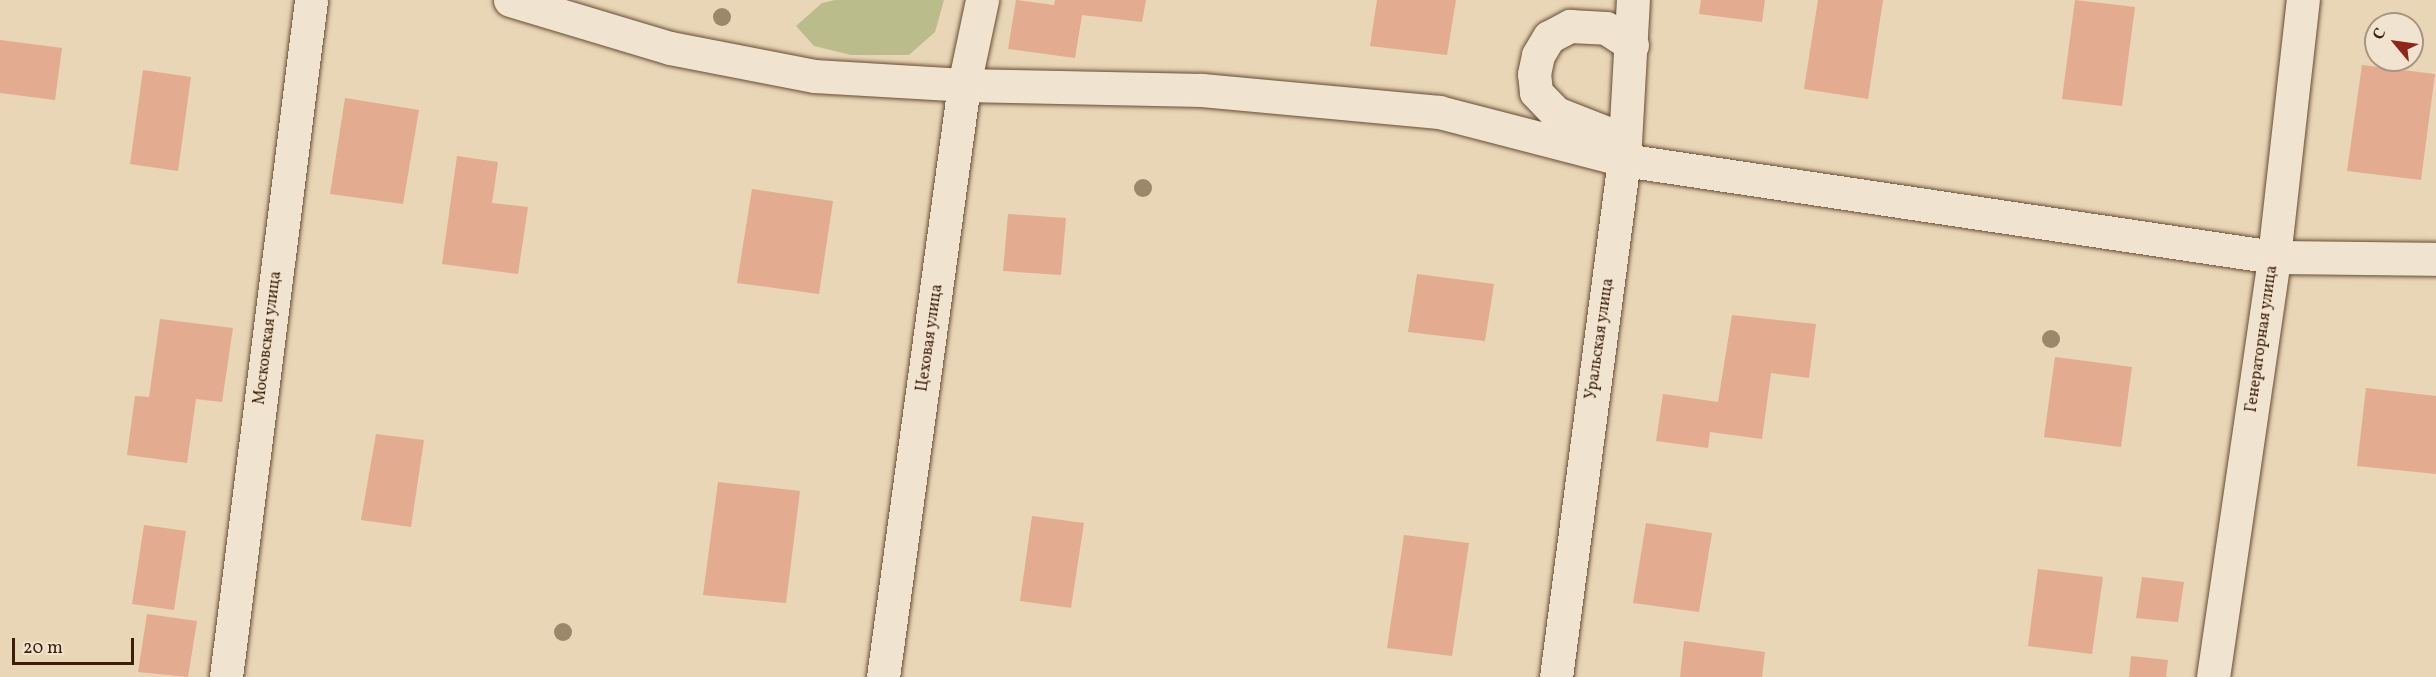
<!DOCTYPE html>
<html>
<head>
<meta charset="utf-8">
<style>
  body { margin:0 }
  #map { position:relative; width:2436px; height:677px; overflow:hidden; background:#e8d6b6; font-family:Vollkorn,serif }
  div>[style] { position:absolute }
  .green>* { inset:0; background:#babd8b }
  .building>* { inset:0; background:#e3ab8f }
  .roads { filter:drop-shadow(0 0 2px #684c34) drop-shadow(0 0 2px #684c34) }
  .minor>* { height:33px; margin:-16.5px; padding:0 16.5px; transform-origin:16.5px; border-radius:16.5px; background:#f0e4d0 }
  .trees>* { width:18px; height:18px; margin:-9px; border-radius:50%; background:#9b8769 }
  span { translate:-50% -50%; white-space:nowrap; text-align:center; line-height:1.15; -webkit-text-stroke:4.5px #f0e4d0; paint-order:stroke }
  .street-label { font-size:16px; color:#3d1e09 }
  .north { position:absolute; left:2364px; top:12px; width:60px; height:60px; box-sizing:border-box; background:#f0e4d0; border:2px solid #a89580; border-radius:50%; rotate:299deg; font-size:16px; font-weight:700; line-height:24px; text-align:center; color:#3d1e09 }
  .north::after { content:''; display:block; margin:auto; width:21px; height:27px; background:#8f2418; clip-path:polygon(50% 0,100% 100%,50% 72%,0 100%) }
  .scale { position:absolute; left:12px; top:638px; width:122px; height:27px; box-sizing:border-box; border:3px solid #3d1e09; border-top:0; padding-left:8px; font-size:18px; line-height:21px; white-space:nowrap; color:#3d1e09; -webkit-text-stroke:4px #f0e4d0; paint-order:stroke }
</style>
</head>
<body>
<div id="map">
  <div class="green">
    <i style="clip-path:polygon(835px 0,944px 0,935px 32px,909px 55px,851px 55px,814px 46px,796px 26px,822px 3px)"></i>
  </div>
  <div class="building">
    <i style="clip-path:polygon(1016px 0,1054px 5px,1055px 0,1146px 0,1142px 22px,1082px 15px,1075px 58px,1008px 49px)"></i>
    <i style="clip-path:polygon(1377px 0,1456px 0,1447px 55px,1370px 46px)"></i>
    <i style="clip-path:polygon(1701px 0,1765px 0,1762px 22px,1699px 14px)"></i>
    <i style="clip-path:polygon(1818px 0,1883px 0,1868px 99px,1804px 89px)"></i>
    <i style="clip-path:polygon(2075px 0,2135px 7px,2122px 106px,2062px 99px)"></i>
    <i style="clip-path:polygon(0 40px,62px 48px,55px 100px,0 93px)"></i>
    <i style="clip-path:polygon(2362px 65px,2435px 74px,2421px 180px,2347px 171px)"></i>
    <i style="clip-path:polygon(143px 70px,191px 77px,178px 171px,130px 164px)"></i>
    <i style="clip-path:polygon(345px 98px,419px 110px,403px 204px,330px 194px)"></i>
    <i style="clip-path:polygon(457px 156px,498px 162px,492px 203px,528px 207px,518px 274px,442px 264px)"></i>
    <i style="clip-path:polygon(752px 189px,833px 201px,819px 294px,737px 283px)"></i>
    <i style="clip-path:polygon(1008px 214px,1066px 218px,1061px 275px,1003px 271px)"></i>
    <i style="clip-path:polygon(1417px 274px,1494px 284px,1485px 341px,1408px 332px)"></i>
    <i style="clip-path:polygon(1732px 315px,1816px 324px,1809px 378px,1771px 373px,1762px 439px,1710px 432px,1708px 448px,1656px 441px,1663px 394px,1718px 402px)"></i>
    <i style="clip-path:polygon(160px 319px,233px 328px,222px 402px,196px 399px,187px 463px,127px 455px,135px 396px,149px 397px)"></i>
    <i style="clip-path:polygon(2055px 357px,2132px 367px,2121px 447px,2044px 437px)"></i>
    <i style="clip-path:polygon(2366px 388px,2436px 396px,2436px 474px,2357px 466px)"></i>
    <i style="clip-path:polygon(376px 434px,424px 440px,411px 527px,361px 520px)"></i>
    <i style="clip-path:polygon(718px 482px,800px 491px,786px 603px,703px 595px)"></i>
    <i style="clip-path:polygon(1032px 516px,1084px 523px,1071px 608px,1020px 601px)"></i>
    <i style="clip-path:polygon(1646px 523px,1712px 533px,1699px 612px,1633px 603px)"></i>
    <i style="clip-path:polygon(144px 525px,186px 531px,174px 610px,132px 604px)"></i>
    <i style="clip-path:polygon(1404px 535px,1469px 543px,1452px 656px,1387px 648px)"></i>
    <i style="clip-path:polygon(2038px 569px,2103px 577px,2092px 654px,2028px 646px)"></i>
    <i style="clip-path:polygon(2142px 577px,2184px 582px,2178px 622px,2136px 618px)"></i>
    <i style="clip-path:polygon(147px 614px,197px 621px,188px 677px,138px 672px)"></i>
    <i style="clip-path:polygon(1684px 641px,1765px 652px,1762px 677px,1680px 677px)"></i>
    <i style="clip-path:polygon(2131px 656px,2168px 660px,2166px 677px,2129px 677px)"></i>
  </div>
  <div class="roads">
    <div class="minor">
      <i style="left:510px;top:0;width:167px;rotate:16.7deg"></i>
      <i style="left:670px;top:48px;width:147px;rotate:11deg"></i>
      <i style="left:814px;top:76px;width:150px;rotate:3.4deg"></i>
      <i style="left:964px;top:85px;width:238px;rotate:1.2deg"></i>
      <i style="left:1202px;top:90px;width:238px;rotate:5.3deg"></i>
      <i style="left:1439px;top:112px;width:191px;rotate:14.5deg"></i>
      <i style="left:1624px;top:160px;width:657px;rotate:8.49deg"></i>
      <i style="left:2274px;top:257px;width:162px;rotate:0.7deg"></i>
      <i style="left:1624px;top:160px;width:22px;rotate:-100deg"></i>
      <i style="left:1620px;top:138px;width:69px;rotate:-158.7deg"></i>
      <i style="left:1556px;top:113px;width:29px;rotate:-134deg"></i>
      <i style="left:1536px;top:92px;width:18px;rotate:-96deg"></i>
      <i style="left:1534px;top:74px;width:19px;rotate:-78deg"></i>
      <i style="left:1538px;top:55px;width:21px;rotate:-59deg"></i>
      <i style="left:1549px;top:37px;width:24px;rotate:-28deg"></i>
      <i style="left:1570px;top:26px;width:36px;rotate:3deg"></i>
      <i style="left:1606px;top:28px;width:31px;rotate:33deg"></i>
      <i style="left:226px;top:677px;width:682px;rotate:-82.84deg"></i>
      <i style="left:883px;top:677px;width:598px;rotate:-82.21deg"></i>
      <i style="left:964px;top:85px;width:87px;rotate:-78deg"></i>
      <i style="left:1556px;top:677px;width:521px;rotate:-82.51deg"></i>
      <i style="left:1624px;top:160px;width:160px;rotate:-86.8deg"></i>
      <i style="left:2213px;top:677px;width:424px;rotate:-81.7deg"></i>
      <i style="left:2274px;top:257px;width:259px;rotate:-83.6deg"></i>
    </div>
  </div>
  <div class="trees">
    <i style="left:722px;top:17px"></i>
    <i style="left:1143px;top:188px"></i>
    <i style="left:2051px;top:339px"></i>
    <i style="left:563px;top:632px"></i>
  </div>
  <div class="street-label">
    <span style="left:268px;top:338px;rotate:-83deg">Московская улица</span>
    <span style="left:930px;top:338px;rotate:-82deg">Цеховая улица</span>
    <span style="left:1600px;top:339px;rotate:-82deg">Уральская улица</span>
    <span style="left:2262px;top:339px;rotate:-82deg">Генераторная улица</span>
  </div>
  <div class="north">С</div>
  <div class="scale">20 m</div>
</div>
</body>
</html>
